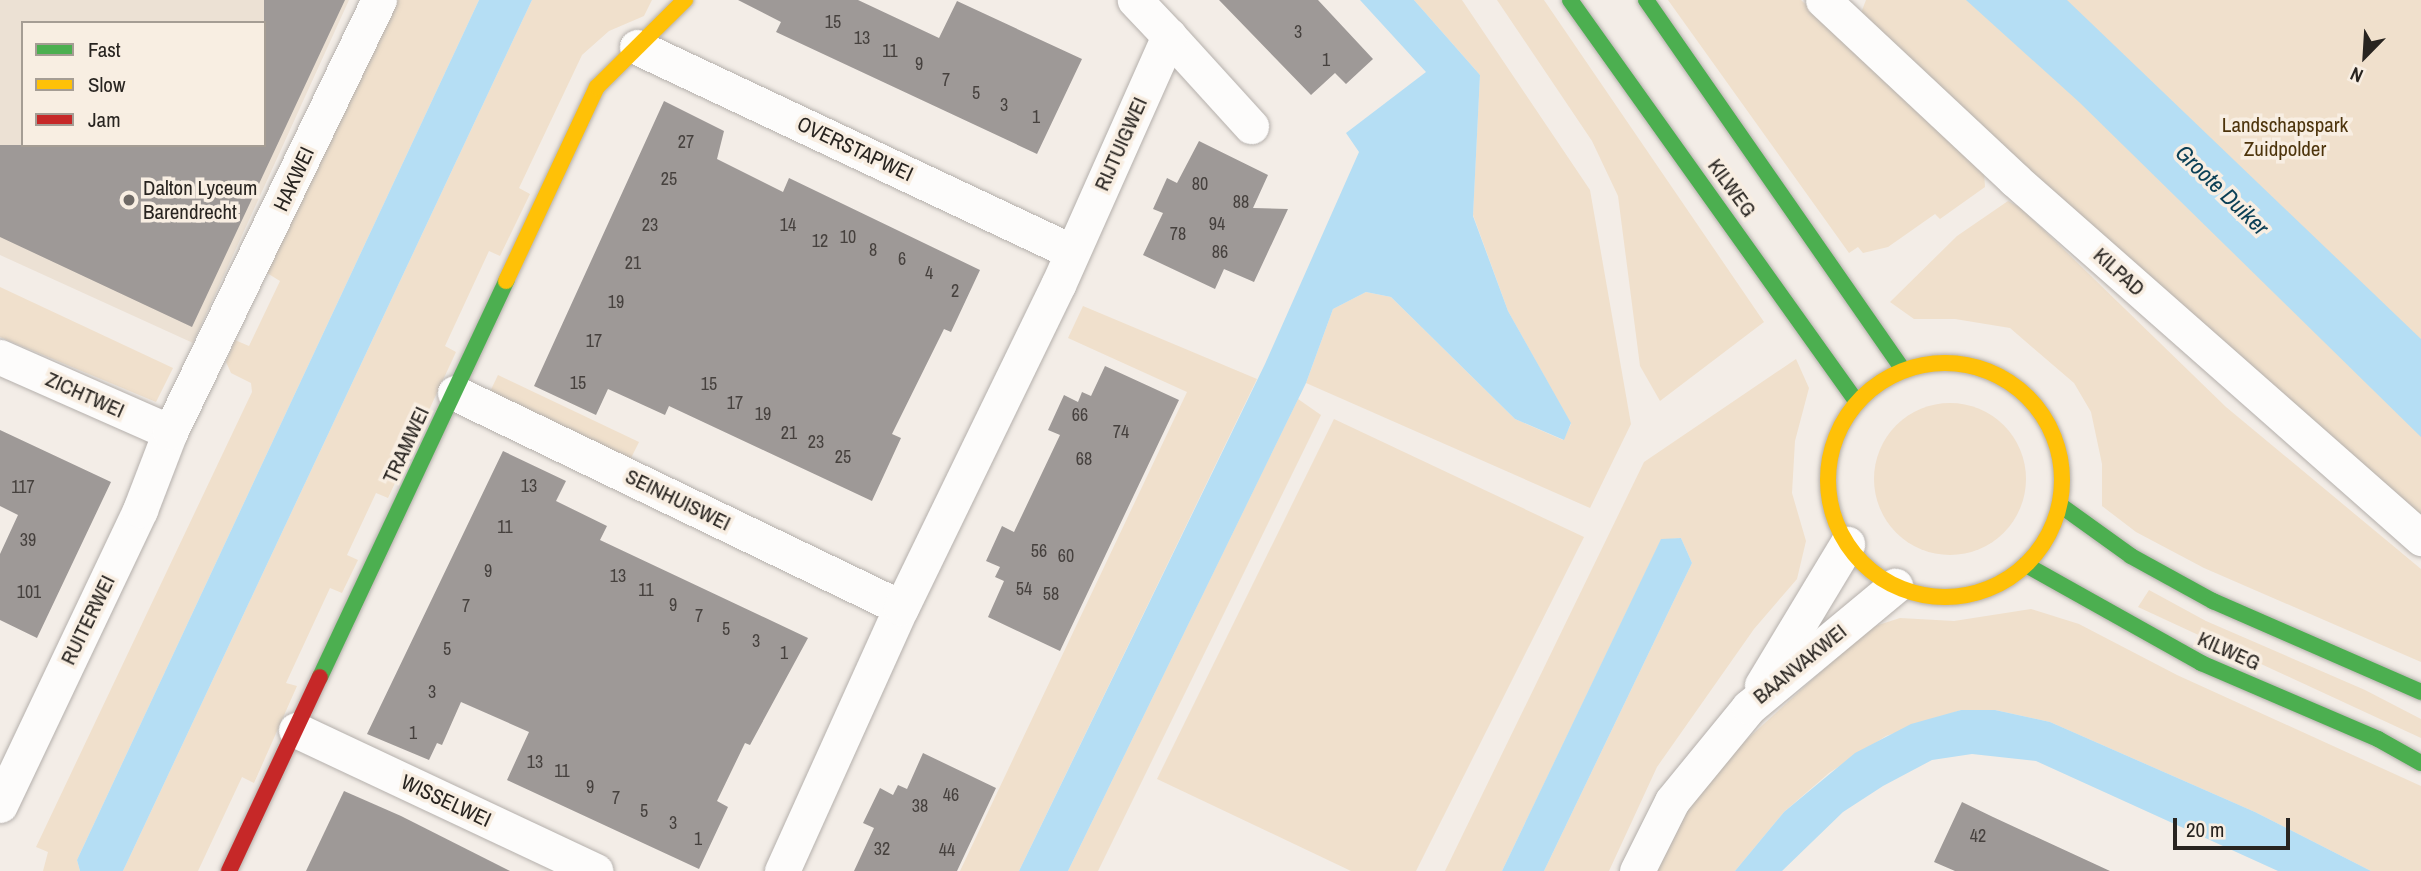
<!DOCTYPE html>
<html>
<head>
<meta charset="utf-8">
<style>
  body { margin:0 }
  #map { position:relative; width:2421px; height:871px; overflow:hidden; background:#f3ede7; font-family:"Archivo Narrow",sans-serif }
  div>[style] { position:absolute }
  .built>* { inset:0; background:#ece1d4 }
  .green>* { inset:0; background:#f0e0cc }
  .round { border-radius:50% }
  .water>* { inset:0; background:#b5def4 }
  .building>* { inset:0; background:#9e9997 }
  .roads { filter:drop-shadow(0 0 2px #b5b0ac) drop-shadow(0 0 2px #b5b0ac) }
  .street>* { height:35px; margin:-17.5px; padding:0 17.5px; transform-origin:17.5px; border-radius:17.5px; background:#fdfcfb }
  .fast>* { height:16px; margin:-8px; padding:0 8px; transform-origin:8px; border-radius:8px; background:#4caf50 }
  .slow>* { height:16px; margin:-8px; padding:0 8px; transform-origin:8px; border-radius:8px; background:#ffc107 }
  .slow>.ring { margin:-8px; padding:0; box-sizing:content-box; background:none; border:16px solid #ffc107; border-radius:50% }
  .jam>* { height:16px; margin:-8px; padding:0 8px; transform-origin:8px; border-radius:8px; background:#c62828 }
  .dots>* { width:19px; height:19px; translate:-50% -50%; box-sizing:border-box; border:4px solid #f8eee2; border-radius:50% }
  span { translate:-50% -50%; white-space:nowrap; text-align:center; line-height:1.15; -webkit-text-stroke:7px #f8eee2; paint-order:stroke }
  .number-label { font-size:18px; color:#46413e }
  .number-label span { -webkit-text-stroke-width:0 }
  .park-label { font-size:21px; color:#4d340c }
  .street-label { font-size:21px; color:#282420 }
  .poi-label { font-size:21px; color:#282420 }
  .left { translate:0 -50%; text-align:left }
  .water-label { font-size:23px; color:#0a3f55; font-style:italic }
  .legend { position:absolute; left:21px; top:21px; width:245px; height:126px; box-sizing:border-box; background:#f8eee2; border:2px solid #a59d94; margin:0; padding:9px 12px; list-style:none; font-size:21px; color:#282420 }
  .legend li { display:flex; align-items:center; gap:14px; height:35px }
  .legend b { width:35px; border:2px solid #a59d94 }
  .north { position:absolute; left:2330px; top:21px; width:70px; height:70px; -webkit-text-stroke:5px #f8eee2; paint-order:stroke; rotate:204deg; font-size:19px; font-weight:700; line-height:28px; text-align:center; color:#282420 }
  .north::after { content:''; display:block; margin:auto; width:24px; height:32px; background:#282420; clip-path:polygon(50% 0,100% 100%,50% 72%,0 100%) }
  .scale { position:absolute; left:2173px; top:818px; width:117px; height:32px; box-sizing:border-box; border:4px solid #282420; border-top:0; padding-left:9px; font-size:21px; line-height:24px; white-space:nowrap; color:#282420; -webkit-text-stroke:5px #f8eee2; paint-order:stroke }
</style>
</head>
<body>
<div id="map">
  <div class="built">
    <i style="clip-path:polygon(evenodd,0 0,349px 0,193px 343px,0 255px,0 0,23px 23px,264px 23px,264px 145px,23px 145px,23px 23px)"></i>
  </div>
  <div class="green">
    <i style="clip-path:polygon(396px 0,479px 0,77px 860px,80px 871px,43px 871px,48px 852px,36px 847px,252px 392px,251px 383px,231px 373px,226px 362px,235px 340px,249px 346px,280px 281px,267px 273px)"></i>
    <i style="clip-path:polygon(532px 0,652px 0,644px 16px,609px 31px,582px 55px,519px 188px,530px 194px,500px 256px,489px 251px,445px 346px,456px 352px,388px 498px,376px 493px,347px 555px,358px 560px,342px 593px,330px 588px,286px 683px,297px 686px,254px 783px,242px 777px,198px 871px,123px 871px)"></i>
    <i style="clip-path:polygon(1414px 0,1462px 0,1590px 190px,1631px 424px,1590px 508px,1306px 383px,1333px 309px,1366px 292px,1391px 297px,1515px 419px,1563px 440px,1571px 424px,1508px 311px,1473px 215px,1480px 75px)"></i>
    <i style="clip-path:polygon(1497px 0,1544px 0,1764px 322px,1660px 401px,1640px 366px,1618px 196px,1592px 141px)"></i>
    <i style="clip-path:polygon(1668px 0,1801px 0,1984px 171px,1985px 187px,1940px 219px,1935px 214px,1888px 247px,1863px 253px,1858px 247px,1849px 253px)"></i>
    <i style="clip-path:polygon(1866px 0,2421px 0,2421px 519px,2083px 224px,1861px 13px)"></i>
    <i style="clip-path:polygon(2008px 201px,2021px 208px,2226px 407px,2421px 569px,2421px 662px,2204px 568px,2136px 532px,2102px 506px,2102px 464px,2091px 412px,2074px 383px,2010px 328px,1955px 319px,1914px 319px,1890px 302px,1957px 236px)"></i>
    <i style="clip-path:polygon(0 287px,173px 368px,156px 402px,0 337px)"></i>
    <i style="clip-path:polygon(1083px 306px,1257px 379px,1019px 871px,960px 871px,1187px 392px,1068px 338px)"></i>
    <i style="clip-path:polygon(1796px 359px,1809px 388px,1795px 441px,1792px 493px,1806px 541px,1797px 579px,1754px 629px,1657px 767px,1609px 871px,1544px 871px,1692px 563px,1681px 538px,1661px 540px,1502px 871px,1445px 871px,1644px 462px)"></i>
    <i style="clip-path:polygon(498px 375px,639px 442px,616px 488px,476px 421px)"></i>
    <i style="clip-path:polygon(1298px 399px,1321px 415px,1098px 871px,1068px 871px)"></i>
    <i class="round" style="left:1874px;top:403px;width:152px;height:152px"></i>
    <i style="clip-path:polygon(1334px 419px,1584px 537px,1416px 871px,1351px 871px,1157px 779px)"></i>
    <i style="clip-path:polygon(2149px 590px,2206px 621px,2365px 690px,2421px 719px,2421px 738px,2138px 607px)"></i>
    <i style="clip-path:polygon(2031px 609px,2079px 624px,2177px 675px,2421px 786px,2421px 871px,2371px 871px,2255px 812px,2050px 722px,1995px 710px,1961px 710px,1886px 736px,1829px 773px,1784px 812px,1735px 871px,1656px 871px,1688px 805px,1731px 754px,1869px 628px,1900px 618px,1954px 621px)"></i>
  </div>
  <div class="water">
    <i style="clip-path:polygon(479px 0,532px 0,123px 871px,80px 871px,77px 860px)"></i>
    <i style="clip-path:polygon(1360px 0,1414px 0,1480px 75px,1473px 216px,1508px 311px,1571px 423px,1564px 440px,1515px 419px,1391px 297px,1366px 292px,1333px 309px,1306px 383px,1068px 871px,1019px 871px,1265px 364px,1359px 152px,1346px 133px,1426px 72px)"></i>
    <i style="clip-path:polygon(1966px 0,2067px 0,2421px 339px,2421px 437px,2079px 102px)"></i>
    <i style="clip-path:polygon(1681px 538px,1692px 563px,1544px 871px,1502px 871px,1661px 539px)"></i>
    <i style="clip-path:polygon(1961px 710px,1995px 710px,2050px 722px,2255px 812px,2371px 871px,2278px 871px,2036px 761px,1972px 754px,1932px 760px,1883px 786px,1843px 812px,1782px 871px,1735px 871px,1784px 812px,1855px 753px,1911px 724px)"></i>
  </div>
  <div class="building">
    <i style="clip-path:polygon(264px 0,345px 0,192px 327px,0 237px,0 145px,264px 145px)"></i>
    <i style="clip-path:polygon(738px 0,858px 0,939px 38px,957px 1px,1082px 59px,1037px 154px,776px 32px,781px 22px)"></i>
    <i style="clip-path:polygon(1219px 0,1318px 0,1373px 59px,1346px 84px,1335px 73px,1311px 95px)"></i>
    <i style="clip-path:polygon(664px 101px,724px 131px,717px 159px,783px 192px,789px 178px,980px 270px,951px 332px,944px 329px,892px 434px,901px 438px,872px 501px,669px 406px,665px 415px,608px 389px,596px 415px,534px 386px)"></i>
    <i style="clip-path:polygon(1199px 141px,1268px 175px,1253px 208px,1288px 209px,1254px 282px,1224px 269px,1215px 289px,1143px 255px,1163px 213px,1153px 209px,1167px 178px,1177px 183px)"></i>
    <i style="clip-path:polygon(1105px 366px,1179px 400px,1060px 651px,988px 617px,1004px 581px,995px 577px,1000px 567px,986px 561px,1002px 526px,1014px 532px,1060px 435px,1048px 430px,1064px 395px,1078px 402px,1082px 392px,1091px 396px)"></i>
    <i style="clip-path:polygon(0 430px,111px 482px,37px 638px,0 620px,0 554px,18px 515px,0 506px)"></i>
    <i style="clip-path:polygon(503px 451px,566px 481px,556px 501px,607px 526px,600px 540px,808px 638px,750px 745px,745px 743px,717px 801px,728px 807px,699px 869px,507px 780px,529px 732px,461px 702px,442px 745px,437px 743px,429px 760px,367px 734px)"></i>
    <i style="clip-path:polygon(923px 753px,996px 788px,957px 871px,854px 871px,874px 828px,863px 823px,880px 788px,893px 795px,898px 785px,907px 789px)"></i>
    <i style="clip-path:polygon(344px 791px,401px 816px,510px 871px,306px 871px)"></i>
    <i style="clip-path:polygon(1962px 802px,1993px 817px,2110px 871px,1955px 871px,1934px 862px)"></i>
  </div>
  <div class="roads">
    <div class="street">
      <i style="left:1823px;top:0;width:262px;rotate:43.1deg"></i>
      <i style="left:2014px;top:179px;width:543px;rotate:41.41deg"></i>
      <i style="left:1169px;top:36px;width:122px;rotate:47.7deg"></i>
      <i style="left:637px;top:47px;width:481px;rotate:25.2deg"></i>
      <i style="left:0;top:357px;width:186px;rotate:23.8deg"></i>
      <i style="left:455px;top:393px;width:495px;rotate:25.7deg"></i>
      <i style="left:1762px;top:685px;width:165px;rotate:-58.9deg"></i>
      <i style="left:296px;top:730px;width:331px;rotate:25.2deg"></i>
      <i style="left:0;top:805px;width:327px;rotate:-64.6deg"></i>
      <i style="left:140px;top:510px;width:84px;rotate:-69deg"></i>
      <i style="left:170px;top:432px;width:480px;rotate:-64.2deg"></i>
      <i style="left:782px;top:871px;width:289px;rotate:-65.7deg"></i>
      <i style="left:901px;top:608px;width:359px;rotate:-64.1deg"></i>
      <i style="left:1058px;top:285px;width:273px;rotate:-66deg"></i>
      <i style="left:1169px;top:36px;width:50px;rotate:-133.4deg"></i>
      <i style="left:1637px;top:871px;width:78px;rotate:-63.4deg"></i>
      <i style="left:1672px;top:801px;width:122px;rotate:-50.7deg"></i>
      <i style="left:1749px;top:707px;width:190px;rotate:-39.7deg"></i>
    </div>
    <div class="fast">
      <i style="left:1570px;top:0;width:494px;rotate:54.5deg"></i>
      <i style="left:1646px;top:0;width:450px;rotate:55.2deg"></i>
      <i style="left:2060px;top:505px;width:87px;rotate:35.7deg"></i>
      <i style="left:2131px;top:556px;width:94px;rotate:28.8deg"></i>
      <i style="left:2213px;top:601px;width:227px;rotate:23.6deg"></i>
      <i style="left:2026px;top:565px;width:201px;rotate:29.2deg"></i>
      <i style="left:2201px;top:663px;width:193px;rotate:23.2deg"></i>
      <i style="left:2378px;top:739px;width:49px;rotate:29.2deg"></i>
      <i style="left:320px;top:677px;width:438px;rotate:-64.8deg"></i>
    </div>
    <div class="slow">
      <i style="left:506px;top:281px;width:214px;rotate:-64.9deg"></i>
      <i style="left:597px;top:87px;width:124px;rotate:-44.7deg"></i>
      <i class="ring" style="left:1828px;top:363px;width:218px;height:218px"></i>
    </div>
    <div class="jam">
      <i style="left:229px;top:871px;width:214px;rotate:-64.9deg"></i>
    </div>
  </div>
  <div class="dots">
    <i style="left:129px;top:200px;background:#6f6a66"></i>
  </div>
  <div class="number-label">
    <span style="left:833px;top:22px">15</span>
    <span style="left:1298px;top:32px">3</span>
    <span style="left:862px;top:38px">13</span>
    <span style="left:890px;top:51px">11</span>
    <span style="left:1326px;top:60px">1</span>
    <span style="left:919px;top:64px">9</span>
    <span style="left:946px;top:80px">7</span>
    <span style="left:976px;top:93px">5</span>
    <span style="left:1004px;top:105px">3</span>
    <span style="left:1036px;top:117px">1</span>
    <span style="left:686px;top:142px">27</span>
    <span style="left:669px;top:179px">25</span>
    <span style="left:1200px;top:184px">80</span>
    <span style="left:1241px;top:202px">88</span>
    <span style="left:1217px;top:224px">94</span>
    <span style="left:650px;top:225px">23</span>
    <span style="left:788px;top:225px">14</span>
    <span style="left:1178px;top:234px">78</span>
    <span style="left:848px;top:237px">10</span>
    <span style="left:820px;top:241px">12</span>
    <span style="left:873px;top:250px">8</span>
    <span style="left:1220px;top:252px">86</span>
    <span style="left:902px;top:259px">6</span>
    <span style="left:633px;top:263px">21</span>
    <span style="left:929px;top:273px">4</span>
    <span style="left:955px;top:291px">2</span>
    <span style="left:616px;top:302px">19</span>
    <span style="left:594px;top:341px">17</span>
    <span style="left:578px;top:383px">15</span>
    <span style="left:709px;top:384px">15</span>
    <span style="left:735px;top:403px">17</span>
    <span style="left:763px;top:414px">19</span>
    <span style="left:1080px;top:415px">66</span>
    <span style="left:1121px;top:432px">74</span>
    <span style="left:789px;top:433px">21</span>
    <span style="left:816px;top:442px">23</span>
    <span style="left:843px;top:457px">25</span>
    <span style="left:1084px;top:459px">68</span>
    <span style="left:529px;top:486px">13</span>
    <span style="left:23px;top:487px">117</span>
    <span style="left:505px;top:527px">11</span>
    <span style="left:28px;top:540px">39</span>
    <span style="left:1039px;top:551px">56</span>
    <span style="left:1066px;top:556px">60</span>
    <span style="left:488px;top:571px">9</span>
    <span style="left:618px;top:576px">13</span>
    <span style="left:1024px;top:589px">54</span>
    <span style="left:646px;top:590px">11</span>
    <span style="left:29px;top:592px">101</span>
    <span style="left:1051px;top:594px">58</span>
    <span style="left:673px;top:605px">9</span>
    <span style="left:466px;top:606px">7</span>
    <span style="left:699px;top:616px">7</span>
    <span style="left:726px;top:629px">5</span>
    <span style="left:756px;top:641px">3</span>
    <span style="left:447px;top:649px">5</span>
    <span style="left:784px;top:653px">1</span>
    <span style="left:432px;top:692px">3</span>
    <span style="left:413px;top:733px">1</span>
    <span style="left:535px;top:762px">13</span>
    <span style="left:562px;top:771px">11</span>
    <span style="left:590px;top:787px">9</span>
    <span style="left:951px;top:795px">46</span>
    <span style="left:616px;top:798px">7</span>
    <span style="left:920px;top:806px">38</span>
    <span style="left:644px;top:811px">5</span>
    <span style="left:673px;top:823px">3</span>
    <span style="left:1978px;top:836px">42</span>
    <span style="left:698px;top:839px">1</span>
    <span style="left:882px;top:849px">32</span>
    <span style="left:947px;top:850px">44</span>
  </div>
  <div class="park-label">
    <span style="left:2285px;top:137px">Landschapspark<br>Zuidpolder</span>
  </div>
  <div class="street-label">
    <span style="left:1121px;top:144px;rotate:-66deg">RIJTUIGWEI</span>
    <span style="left:855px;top:149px;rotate:25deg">OVERSTAPWEI</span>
    <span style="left:294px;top:179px;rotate:-65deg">HAKWEI</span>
    <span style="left:1732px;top:188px;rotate:54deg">KILWEG</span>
    <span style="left:2119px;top:272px;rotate:42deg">KILPAD</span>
    <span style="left:85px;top:395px;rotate:24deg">ZICHTWEI</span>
    <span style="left:406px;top:445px;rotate:-65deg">TRAMWEI</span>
    <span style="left:678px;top:500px;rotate:26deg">SEINHUISWEI</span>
    <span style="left:88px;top:620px;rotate:-64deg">RUITERWEI</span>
    <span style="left:2229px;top:651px;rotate:24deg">KILWEG</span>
    <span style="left:1800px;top:664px;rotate:-39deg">BAANVAKWEI</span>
    <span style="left:446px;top:801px;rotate:25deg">WISSELWEI</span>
  </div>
  <div class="poi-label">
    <span class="left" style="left:143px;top:200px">Dalton Lyceum<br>Barendrecht</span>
  </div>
  <div class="water-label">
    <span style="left:2222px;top:190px;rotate:44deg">Groote Duiker</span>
  </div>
  <ul class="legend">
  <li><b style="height:9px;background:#4caf50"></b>Fast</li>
  <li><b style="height:9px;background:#ffc107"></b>Slow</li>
  <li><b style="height:9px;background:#c62828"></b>Jam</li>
  </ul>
  <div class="north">N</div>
  <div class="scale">20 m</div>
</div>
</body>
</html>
